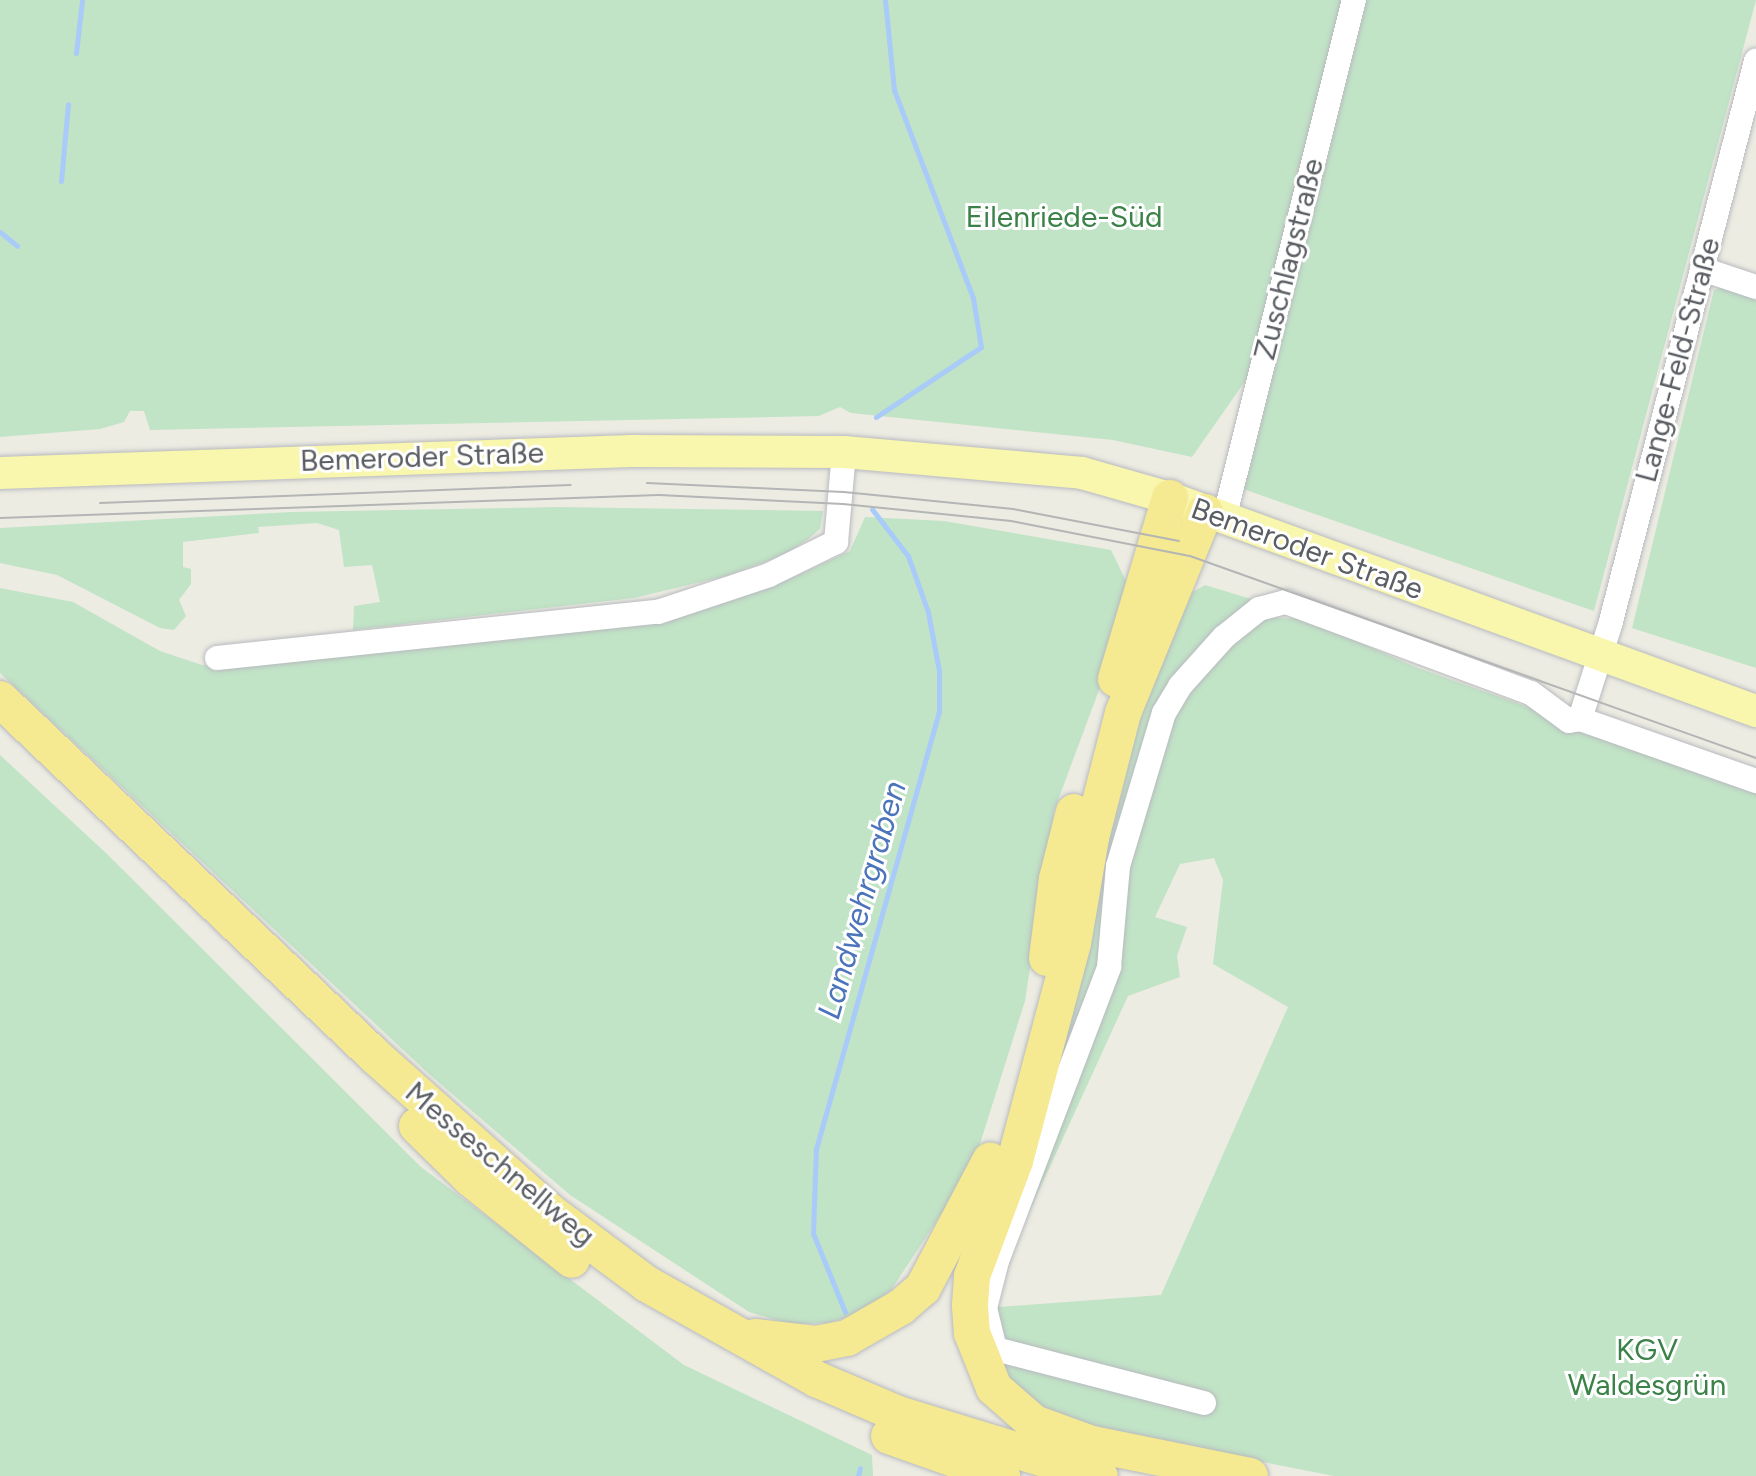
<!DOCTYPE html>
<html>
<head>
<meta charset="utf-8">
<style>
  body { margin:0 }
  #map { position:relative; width:1756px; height:1476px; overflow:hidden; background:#edece3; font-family:Figtree,sans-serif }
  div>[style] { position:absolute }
  .green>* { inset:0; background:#c1e3c6 }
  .stream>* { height:5px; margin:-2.5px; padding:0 2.5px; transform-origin:2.5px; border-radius:2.5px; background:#a8cbf9 }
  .roads { filter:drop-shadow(0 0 2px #b8babf) drop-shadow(0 0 2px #b8babf) }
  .minor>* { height:24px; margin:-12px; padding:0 12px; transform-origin:12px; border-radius:12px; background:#fff }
  .major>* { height:32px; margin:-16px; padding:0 16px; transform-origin:16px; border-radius:16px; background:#f9f6ad }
  .highway>* { height:36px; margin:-18px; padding:0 18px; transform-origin:18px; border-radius:18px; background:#f5e992 }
  .tram>* { height:2px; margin:-1px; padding:0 1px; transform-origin:1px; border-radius:1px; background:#b4b5b5 }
  span { translate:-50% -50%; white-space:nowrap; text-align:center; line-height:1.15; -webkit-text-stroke:6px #fff; paint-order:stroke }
  .park-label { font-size:30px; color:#3b8248 }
  .street-label { font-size:30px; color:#5b5e63 }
  .water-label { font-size:32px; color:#4c74ba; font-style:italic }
</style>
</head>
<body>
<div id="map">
  <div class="green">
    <i style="clip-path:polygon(0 0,1353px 0,1248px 377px,1192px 457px,1113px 440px,851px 413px,840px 407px,819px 416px,150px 430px,144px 411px,130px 411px,124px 422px,100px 429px,0 437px)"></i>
    <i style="clip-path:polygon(1361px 0,1756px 0,1594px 611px,1240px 488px)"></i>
    <i style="clip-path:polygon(1721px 287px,1756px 297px,1756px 668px,1632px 628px,1714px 290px)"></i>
    <i style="clip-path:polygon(557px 507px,823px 511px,820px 529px,807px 540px,784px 555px,726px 576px,634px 598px,353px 630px,354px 606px,380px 602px,372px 565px,344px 567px,339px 530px,317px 523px,258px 527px,259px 533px,183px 542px,183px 567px,191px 569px,191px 584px,179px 600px,186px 616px,174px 630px,160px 628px,57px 575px,0 563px,0 528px,292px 512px)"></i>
    <i style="clip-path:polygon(865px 517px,944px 521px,1111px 550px,1128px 585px,1102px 682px,1054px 811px,1025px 1001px,973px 1166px,891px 1290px,859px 1314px,827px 1323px,790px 1324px,749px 1312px,570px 1195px,429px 1074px,0 673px,0 588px,73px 602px,160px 651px,202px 665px,234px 664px,643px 623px,737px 599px,796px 576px,850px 551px)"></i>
    <i style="clip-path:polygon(1205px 585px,1258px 601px,1257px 617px,1305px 619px,1418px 668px,1756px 788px,1756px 1476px,1334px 1476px,1060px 1422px,1002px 1377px,985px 1308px,1161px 1295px,1288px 1007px,1213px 964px,1223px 880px,1214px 858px,1180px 864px,1155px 917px,1187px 927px,1177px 956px,1180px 977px,1128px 996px,1009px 1256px,1104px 815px,1166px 648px,1191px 593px)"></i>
    <i style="clip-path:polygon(0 755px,106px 853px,421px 1167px,684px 1365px,872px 1455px,873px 1476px,0 1476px)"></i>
  </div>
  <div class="stream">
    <i style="left:76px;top:53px;width:53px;rotate:-83.5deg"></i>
    <i style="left:61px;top:181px;width:77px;rotate:-84.8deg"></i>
    <i style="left:0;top:232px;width:22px;rotate:39deg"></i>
    <i style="left:876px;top:417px;width:126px;rotate:-33.7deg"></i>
    <i style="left:981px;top:347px;width:50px;rotate:-99.3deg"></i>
    <i style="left:973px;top:298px;width:222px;rotate:-110.8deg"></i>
    <i style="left:894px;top:90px;width:90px;rotate:-95.7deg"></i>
    <i style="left:845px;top:1312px;width:85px;rotate:-112.1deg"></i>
    <i style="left:813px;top:1233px;width:84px;rotate:-88deg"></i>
    <i style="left:816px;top:1149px;width:454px;rotate:-74.3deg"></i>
    <i style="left:939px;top:712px;width:41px;rotate:-90deg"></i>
    <i style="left:939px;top:671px;width:60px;rotate:-100.6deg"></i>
    <i style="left:928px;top:612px;width:59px;rotate:-109.7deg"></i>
    <i style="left:908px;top:556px;width:59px;rotate:-127.5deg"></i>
    <i style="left:858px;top:1476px;width:8px;rotate:-76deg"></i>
  </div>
  <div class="roads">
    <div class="minor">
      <i style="left:1702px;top:269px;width:57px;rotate:18.4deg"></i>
      <i style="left:1224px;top:519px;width:535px;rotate:-75.94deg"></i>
      <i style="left:217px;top:658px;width:443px;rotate:-6deg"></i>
      <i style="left:658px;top:612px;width:117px;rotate:-18.4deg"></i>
      <i style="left:769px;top:575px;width:75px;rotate:-26.2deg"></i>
      <i style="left:836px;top:542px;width:90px;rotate:-84.9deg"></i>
      <i style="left:1580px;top:719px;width:99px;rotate:-72.3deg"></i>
      <i style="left:1610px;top:625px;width:583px;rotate:-75.49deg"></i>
      <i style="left:1204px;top:1403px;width:216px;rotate:-165.5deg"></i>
      <i style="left:995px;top:1349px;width:42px;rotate:-103.7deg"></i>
      <i style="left:985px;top:1308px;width:49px;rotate:-75.7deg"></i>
      <i style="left:997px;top:1261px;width:315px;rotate:-69.1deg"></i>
      <i style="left:1109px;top:967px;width:101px;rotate:-84.9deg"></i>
      <i style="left:1118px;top:866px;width:160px;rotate:-73.3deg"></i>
      <i style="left:1164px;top:713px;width:31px;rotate:-59deg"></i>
      <i style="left:1180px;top:686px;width:66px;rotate:-48.1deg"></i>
      <i style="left:1224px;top:637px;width:45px;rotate:-38.7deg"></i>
      <i style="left:1259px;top:609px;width:28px;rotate:-15deg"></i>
      <i style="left:1286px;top:602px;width:261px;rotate:20.4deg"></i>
      <i style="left:1531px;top:693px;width:47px;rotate:36.4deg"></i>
      <i style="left:1569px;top:721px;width:11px;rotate:-10deg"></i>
      <i style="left:1580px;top:719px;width:187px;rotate:19.4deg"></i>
    </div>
    <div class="major">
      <i style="left:0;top:473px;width:632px;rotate:-1.99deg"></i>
      <i style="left:632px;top:451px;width:212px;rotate:0.3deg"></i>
      <i style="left:844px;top:452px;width:239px;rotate:5deg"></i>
      <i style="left:1082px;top:473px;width:91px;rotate:15.9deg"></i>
      <i style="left:1170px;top:498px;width:624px;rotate:19.98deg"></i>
    </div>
    <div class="highway">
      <i style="left:1205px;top:512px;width:217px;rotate:112.2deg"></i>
      <i style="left:1123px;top:713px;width:129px;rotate:104.4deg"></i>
      <i style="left:1091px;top:838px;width:107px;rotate:99.7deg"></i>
      <i style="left:1073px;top:943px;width:226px;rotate:104.9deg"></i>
      <i style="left:1015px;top:1161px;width:123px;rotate:110.5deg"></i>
      <i style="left:972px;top:1276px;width:30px;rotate:94deg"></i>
      <i style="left:970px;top:1306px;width:27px;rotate:86deg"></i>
      <i style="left:972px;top:1333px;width:59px;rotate:68.2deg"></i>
      <i style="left:994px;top:1388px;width:53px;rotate:41.2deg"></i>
      <i style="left:1034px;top:1423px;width:62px;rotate:19.9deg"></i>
      <i style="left:1092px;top:1444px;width:161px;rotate:11.4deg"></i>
      <i style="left:1116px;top:679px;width:189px;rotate:-73.4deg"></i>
      <i style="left:0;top:699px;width:518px;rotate:43.59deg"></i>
      <i style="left:375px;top:1056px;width:234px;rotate:41.7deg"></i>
      <i style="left:550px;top:1212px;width:121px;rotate:36.6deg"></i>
      <i style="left:647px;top:1284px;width:194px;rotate:29.3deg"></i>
      <i style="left:816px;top:1379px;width:89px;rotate:23.1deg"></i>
      <i style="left:898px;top:1414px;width:211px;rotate:17.1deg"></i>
      <i style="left:1047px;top:958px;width:80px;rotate:-82.8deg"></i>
      <i style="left:1057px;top:879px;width:69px;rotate:-75.8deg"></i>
      <i style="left:417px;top:1126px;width:76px;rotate:44.5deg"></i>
      <i style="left:471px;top:1179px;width:129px;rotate:38.7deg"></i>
      <i style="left:755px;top:1337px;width:61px;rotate:6.5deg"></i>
      <i style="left:816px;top:1344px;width:32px;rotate:-11deg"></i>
      <i style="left:847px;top:1338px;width:62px;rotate:-29.9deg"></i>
      <i style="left:901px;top:1307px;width:29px;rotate:-41deg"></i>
      <i style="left:923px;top:1288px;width:144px;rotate:-62.2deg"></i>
      <i style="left:889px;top:1436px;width:120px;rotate:19.5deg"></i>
    </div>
  </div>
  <div class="tram">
    <i style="left:647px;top:483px;width:197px;rotate:2.6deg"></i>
    <i style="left:844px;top:492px;width:170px;rotate:5.7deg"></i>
    <i style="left:1013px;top:509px;width:169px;rotate:10.9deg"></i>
    <i style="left:100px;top:503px;width:471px;rotate:-2.2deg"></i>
    <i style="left:0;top:518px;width:659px;rotate:-2deg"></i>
    <i style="left:659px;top:495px;width:184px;rotate:2.8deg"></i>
    <i style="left:843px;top:504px;width:169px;rotate:5.8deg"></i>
    <i style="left:1011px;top:521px;width:182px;rotate:11.1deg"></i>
    <i style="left:1190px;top:556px;width:601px;rotate:19.64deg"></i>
  </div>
  <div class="park-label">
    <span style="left:1064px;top:217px">Eilenriede-Süd</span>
    <span style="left:1647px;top:1367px">KGV<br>Waldesgrün</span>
  </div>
  <div class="street-label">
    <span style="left:1289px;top:259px;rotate:-76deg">Zuschlagstraße</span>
    <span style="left:1678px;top:360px;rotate:-75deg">Lange-Feld-Straße</span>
    <span style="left:422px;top:457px;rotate:-2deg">Bemeroder Straße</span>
    <span style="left:1307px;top:549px;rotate:20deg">Bemeroder Straße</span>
    <span style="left:500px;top:1164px;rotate:40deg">Messeschnellweg</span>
  </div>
  <div class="water-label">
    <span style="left:862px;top:900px;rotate:-74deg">Landwehrgraben</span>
  </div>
</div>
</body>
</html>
